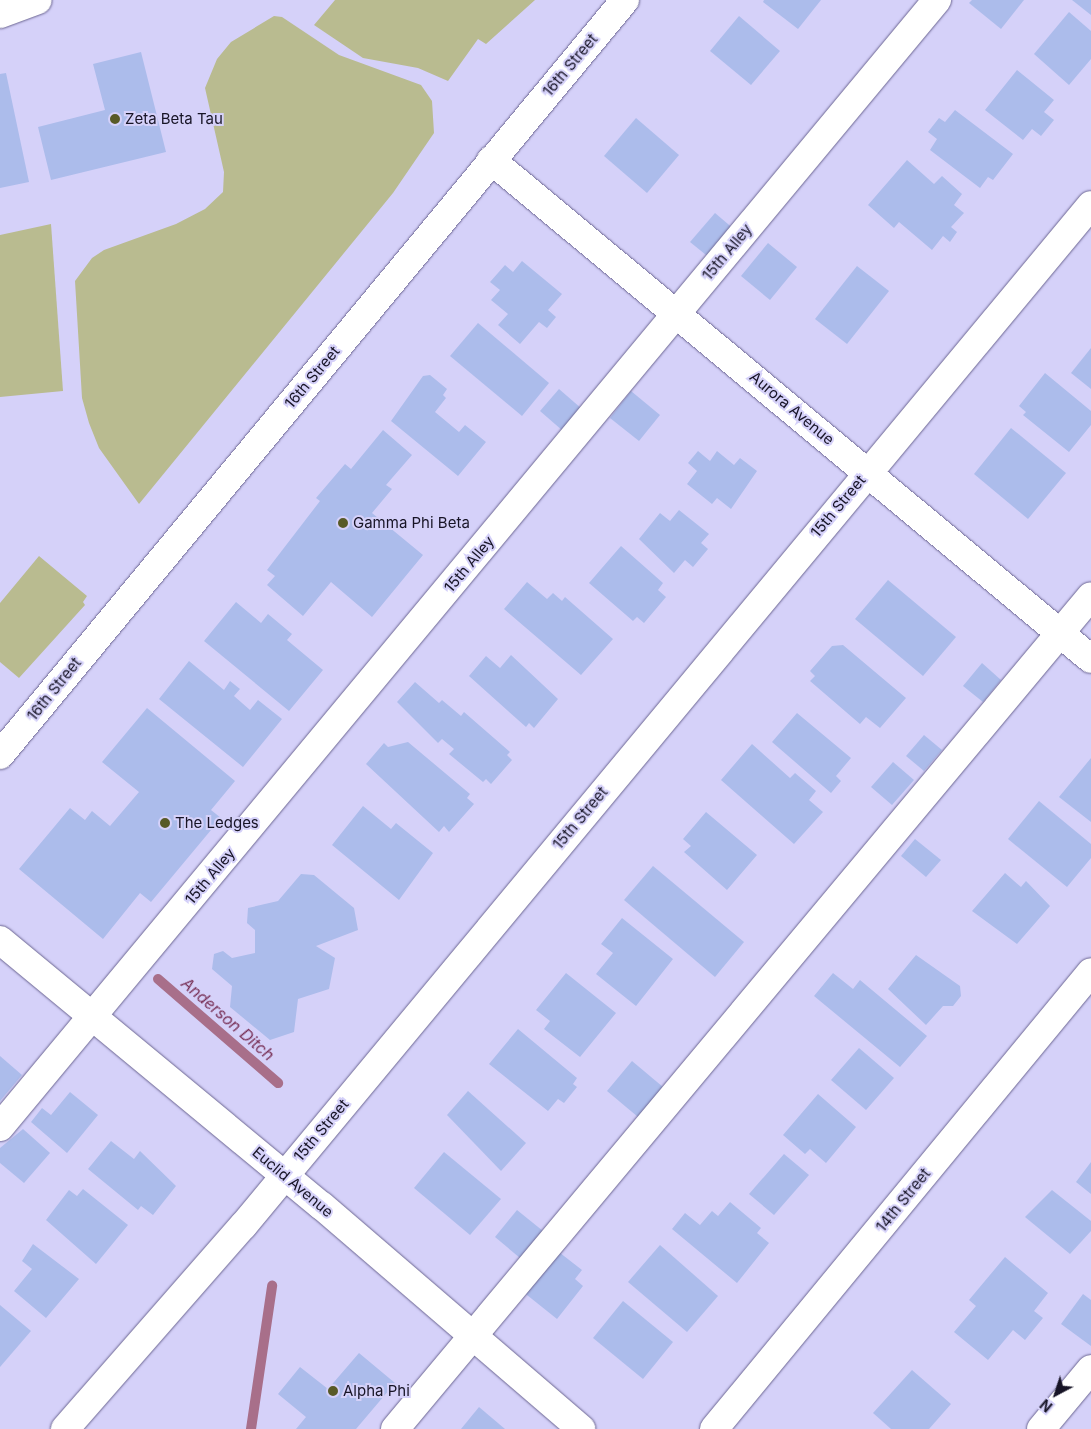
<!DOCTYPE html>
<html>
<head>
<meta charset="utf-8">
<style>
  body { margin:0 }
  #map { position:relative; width:1091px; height:1429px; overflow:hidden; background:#d5d1f9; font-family:Inter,sans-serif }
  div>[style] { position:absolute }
  .green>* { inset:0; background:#b9bb90 }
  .stream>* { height:10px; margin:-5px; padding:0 5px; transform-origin:5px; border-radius:5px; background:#a86f8a }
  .building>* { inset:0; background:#acbceb }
  .roads { filter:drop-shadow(0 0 1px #6c6692) drop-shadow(0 0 1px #6c6692) }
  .minor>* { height:28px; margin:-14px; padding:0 14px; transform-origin:14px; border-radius:14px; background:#fff }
  .dots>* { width:14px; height:14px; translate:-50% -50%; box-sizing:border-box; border:2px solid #d5d1f9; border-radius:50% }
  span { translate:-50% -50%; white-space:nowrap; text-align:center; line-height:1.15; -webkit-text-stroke:4px #d5d1f9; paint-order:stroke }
  .street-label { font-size:15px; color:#171426 }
  .poi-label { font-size:15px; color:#171426 }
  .left { translate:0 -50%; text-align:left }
  .water-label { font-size:16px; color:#772f55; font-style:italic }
  .north { position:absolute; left:1031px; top:1369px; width:50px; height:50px; -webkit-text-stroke:4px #d5d1f9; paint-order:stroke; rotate:220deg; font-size:14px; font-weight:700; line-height:20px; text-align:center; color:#171426 }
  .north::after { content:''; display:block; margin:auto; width:18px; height:22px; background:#171426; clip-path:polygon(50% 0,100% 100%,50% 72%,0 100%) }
</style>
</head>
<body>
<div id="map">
  <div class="green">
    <i style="clip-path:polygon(335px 0,535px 0,486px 44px,478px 39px,448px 81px,418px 68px,363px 58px,314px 25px)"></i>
    <i style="clip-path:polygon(274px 16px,282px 17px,339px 55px,421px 85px,432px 101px,434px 133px,393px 193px,139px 504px,99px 448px,89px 423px,82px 398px,75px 281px,92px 258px,104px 250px,176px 224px,205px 209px,223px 192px,224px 172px,205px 88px,217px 59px,231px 42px)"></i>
    <i style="clip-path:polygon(51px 224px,63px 391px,0 397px,0 235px)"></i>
    <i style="clip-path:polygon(39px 556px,87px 596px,83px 602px,85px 605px,19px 678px,0 662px,0 603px)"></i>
  </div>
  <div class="stream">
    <i style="left:158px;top:979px;width:159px;rotate:40.9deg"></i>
    <i style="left:251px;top:1429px;width:145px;rotate:-81.6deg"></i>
  </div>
  <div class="building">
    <i style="clip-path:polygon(821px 0,798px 29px,763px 2px,764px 0)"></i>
    <i style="clip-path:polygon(972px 0,1024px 0,1001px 29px,969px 3px)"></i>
    <i style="clip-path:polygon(1072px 0,1091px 0,1091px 15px)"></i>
    <i style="clip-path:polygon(1069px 12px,1091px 31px,1091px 59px,1069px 85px,1034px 54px)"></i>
    <i style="clip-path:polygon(739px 16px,780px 51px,751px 85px,710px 51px)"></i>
    <i style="clip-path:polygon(141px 52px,166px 152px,51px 180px,38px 127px,105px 110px,93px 64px)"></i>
    <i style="clip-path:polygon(1017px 70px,1054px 100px,1044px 112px,1054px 120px,1041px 136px,1032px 129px,1023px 140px,985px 110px)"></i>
    <i style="clip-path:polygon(6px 73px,29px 182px,0 188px,0 74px)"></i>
    <i style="clip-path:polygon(955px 110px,1013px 154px,993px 180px,988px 177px,980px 188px,930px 150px,937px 139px,928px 132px,939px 118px,945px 122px)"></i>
    <i style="clip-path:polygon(636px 118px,679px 155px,647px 193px,604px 156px)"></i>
    <i style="clip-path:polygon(907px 160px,934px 184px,942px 176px,962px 194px,954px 205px,964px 213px,951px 227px,957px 232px,950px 242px,943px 236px,932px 250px,899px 222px,894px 228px,868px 205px)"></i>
    <i style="clip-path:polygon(715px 213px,735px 230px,711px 259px,690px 242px)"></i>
    <i style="clip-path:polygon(768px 243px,797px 267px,770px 300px,741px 276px)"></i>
    <i style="clip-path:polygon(522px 261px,562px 294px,548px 310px,556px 317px,547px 328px,539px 322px,520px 344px,498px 325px,508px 314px,491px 300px,500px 290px,490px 282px,505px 265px,513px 272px)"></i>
    <i style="clip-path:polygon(857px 266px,889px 291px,847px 344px,815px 319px)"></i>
    <i style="clip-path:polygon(478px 323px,549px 383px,522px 416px,450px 356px)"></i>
    <i style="clip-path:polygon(1091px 348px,1091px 389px,1071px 373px)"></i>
    <i style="clip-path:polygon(1045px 373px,1091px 411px,1091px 425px,1069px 452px,1023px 415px,1026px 412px,1019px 406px)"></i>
    <i style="clip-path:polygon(430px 375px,447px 389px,443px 395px,446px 398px,435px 412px,459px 432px,465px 425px,486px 442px,458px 476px,391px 421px,423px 376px)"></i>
    <i style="clip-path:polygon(559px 389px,582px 409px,563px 431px,540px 411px)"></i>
    <i style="clip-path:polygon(631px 391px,660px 415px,639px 441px,610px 418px)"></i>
    <i style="clip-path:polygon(1011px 428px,1066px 473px,1028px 519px,974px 474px)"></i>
    <i style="clip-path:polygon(383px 430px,412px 455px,386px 485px,392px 489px,372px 513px,423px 555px,372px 617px,331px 582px,303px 616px,267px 585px,275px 576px,267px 570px,320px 501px,316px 498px,345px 464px,351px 469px)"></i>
    <i style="clip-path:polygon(698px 451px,710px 461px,717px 451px,734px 465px,740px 458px,757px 471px,731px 509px,717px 498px,712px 504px,687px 484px,697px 471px,688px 463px)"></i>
    <i style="clip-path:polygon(679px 510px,709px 534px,701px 543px,708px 549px,693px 567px,685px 560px,674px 573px,639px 539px,660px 513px,670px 521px)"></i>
    <i style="clip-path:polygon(621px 546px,663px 583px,658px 590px,666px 597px,644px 623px,637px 617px,633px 621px,589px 583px)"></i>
    <i style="clip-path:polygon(888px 580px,956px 637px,923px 676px,855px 619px)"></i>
    <i style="clip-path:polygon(527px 582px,547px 599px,553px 593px,562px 601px,565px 597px,613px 639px,581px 675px,504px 609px)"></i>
    <i style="clip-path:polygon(236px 602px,261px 623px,268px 614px,292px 634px,287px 640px,323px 670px,289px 711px,204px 641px)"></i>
    <i style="clip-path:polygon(843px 645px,906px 698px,880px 728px,866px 717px,860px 724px,810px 681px,815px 676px,810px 671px,832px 646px)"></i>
    <i style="clip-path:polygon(511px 655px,558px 699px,534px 728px,529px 723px,526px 727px,469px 676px,486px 656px,500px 668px)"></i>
    <i style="clip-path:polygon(189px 661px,224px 690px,230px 681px,240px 689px,234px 696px,250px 710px,258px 700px,282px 719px,243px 767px,159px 699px)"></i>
    <i style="clip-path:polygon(982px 663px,1001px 680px,983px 702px,963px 686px)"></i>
    <i style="clip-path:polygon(415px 682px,439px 703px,442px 700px,461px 716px,464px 712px,510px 752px,507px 755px,512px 760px,491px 784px,486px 779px,483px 782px,449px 754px,454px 749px,442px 739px,438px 743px,397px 702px)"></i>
    <i style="clip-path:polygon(147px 708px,235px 781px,211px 810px,221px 818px,151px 902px,140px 893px,103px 939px,19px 869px,70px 808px,85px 820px,92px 811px,110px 826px,139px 792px,102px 762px)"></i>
    <i style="clip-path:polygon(797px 713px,851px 758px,836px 776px,841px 781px,831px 793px,772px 742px)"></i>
    <i style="clip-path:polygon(924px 735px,942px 750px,924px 771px,906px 756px)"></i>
    <i style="clip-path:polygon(408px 742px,470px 794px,467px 798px,474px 804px,449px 832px,444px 826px,439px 832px,366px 764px,384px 743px,388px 747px)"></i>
    <i style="clip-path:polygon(752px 744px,790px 778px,795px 773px,816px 791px,809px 800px,823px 812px,794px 844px,721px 780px)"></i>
    <i style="clip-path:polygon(1091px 758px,1091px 822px,1059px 797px)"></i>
    <i style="clip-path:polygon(893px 762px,914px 780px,892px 805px,871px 787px)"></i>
    <i style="clip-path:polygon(1039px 801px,1091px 844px,1091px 858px,1067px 887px,1008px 839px)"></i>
    <i style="clip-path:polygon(363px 806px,391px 829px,396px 823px,433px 853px,399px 900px,332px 845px)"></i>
    <i style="clip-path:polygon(706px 812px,757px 855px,727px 890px,684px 852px,691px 846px,683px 839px)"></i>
    <i style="clip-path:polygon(915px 839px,941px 860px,926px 877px,901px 856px)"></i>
    <i style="clip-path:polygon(653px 866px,744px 942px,715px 977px,624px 900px)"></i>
    <i style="clip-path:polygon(1005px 873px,1021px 887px,1026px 881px,1050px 906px,1017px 944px,972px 911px)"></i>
    <i style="clip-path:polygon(301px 874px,314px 875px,354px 908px,358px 930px,316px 946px,335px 958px,329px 989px,298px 999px,294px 1032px,270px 1040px,230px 1007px,232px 986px,212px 969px,214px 954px,223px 951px,232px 958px,255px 953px,255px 930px,247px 923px,248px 908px,278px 901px)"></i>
    <i style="clip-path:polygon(622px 918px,673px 959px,636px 1006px,596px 974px,613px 953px,601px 944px)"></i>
    <i style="clip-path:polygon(916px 955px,960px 986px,961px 996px,953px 1006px,943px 1006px,926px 1025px,888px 989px)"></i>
    <i style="clip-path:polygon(566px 973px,616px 1013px,580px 1057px,544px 1029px,550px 1021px,536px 1010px)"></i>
    <i style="clip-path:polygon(833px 973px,853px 989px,860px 980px,927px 1036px,900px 1067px,814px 996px)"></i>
    <i style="clip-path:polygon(518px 1029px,577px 1078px,573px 1084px,577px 1087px,564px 1103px,558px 1099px,548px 1111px,489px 1064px)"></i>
    <i style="clip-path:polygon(859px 1048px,894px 1078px,866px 1110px,831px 1080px)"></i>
    <i style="clip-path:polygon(0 1056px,22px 1075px,0 1101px)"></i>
    <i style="clip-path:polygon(632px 1061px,663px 1087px,638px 1117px,607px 1091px)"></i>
    <i style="clip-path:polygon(468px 1091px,526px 1143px,501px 1171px,447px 1115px)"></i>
    <i style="clip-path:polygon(70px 1092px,98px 1115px,67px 1153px,31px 1122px,42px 1108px,51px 1115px)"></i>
    <i style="clip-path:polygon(818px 1094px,856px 1127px,826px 1163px,810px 1149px,805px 1154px,783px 1135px)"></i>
    <i style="clip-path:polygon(23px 1129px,50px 1153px,24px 1183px,0 1163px,0 1148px)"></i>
    <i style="clip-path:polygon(111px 1141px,134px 1159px,140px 1151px,176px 1186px,153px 1215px,141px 1206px,138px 1210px,88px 1169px)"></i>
    <i style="clip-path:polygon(444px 1152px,501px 1199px,470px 1235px,414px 1188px)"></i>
    <i style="clip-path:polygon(784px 1154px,809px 1175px,774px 1215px,749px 1194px)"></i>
    <i style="clip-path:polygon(1091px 1162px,1091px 1194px,1076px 1182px)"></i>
    <i style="clip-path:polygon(83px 1189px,128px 1225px,96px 1264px,46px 1220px,69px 1190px,77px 1196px)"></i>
    <i style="clip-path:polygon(1052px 1190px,1091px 1221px,1091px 1231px,1070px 1254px,1025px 1217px)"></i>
    <i style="clip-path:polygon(730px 1202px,761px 1228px,757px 1233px,769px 1243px,737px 1283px,672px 1229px,685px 1213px,700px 1225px,712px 1211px,718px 1216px)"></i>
    <i style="clip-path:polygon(517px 1210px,543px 1231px,520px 1258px,495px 1237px)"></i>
    <i style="clip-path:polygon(33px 1244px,79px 1279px,46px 1318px,14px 1291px,32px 1269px,22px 1261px)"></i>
    <i style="clip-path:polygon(660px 1245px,718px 1296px,687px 1332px,628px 1282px)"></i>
    <i style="clip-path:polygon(555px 1249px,582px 1270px,575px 1279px,583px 1286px,557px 1319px,522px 1291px)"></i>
    <i style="clip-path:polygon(1005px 1257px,1048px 1293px,1034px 1311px,1043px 1318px,1025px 1340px,1013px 1330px,988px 1360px,954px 1332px,976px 1306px,969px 1300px)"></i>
    <i style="clip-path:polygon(1083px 1294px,1091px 1300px,1091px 1346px,1061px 1324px)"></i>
    <i style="clip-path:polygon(623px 1301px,673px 1342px,643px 1379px,593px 1338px)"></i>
    <i style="clip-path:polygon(0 1305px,31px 1331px,0 1367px)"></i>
    <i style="clip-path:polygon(359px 1353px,395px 1383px,356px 1429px,296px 1429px,306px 1417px,278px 1394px,300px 1367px,328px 1389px)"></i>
    <i style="clip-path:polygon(912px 1370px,951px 1404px,929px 1429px,891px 1429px,873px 1413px)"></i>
    <i style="clip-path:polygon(479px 1407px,505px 1429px,461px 1429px)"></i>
  </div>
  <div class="roads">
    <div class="minor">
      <i style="left:0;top:14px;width:40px;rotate:-20.2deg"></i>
      <i style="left:491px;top:160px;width:780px;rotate:39.75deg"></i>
      <i style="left:0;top:755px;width:980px;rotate:-50.38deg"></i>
      <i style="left:0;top:940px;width:418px;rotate:39.6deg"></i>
      <i style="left:322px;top:1206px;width:342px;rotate:40.7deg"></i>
      <i style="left:0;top:1127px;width:1466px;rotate:-50.26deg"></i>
      <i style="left:65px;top:1429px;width:270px;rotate:-48.8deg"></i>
      <i style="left:243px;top:1226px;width:1327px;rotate:-50.29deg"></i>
      <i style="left:395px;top:1429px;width:1085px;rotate:-50.12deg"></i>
      <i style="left:714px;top:1429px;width:592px;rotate:-50.48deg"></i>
      <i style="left:1041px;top:1429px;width:78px;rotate:-50.2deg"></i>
    </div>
  </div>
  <div class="dots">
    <i style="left:115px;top:119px;background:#585a27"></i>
    <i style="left:343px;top:523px;background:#585a27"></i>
    <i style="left:165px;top:823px;background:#585a27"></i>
    <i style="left:333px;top:1391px;background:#585a27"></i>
  </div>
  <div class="street-label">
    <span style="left:570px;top:65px;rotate:-50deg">16th Street</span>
    <span style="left:727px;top:252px;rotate:-50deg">15th Alley</span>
    <span style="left:312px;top:377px;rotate:-50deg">16th Street</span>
    <span style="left:792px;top:408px;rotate:40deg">Aurora Avenue</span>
    <span style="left:838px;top:506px;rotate:-50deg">15th Street</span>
    <span style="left:469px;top:564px;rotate:-50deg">15th Alley</span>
    <span style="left:54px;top:689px;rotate:-51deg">16th Street</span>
    <span style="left:580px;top:818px;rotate:-50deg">15th Street</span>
    <span style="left:210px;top:876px;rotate:-50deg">15th Alley</span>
    <span style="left:321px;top:1130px;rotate:-50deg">15th Street</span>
    <span style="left:293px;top:1182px;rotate:40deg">Euclid Avenue</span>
    <span style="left:903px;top:1200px;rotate:-51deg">14th Street</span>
  </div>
  <div class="poi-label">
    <span class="left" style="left:125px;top:119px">Zeta Beta Tau</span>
    <span class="left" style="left:353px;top:523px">Gamma Phi Beta</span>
    <span class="left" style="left:175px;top:823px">The Ledges</span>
    <span class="left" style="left:343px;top:1391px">Alpha Phi</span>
  </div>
  <div class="water-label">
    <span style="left:228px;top:1019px;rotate:41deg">Anderson Ditch</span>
  </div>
  <div class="north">N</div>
</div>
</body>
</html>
